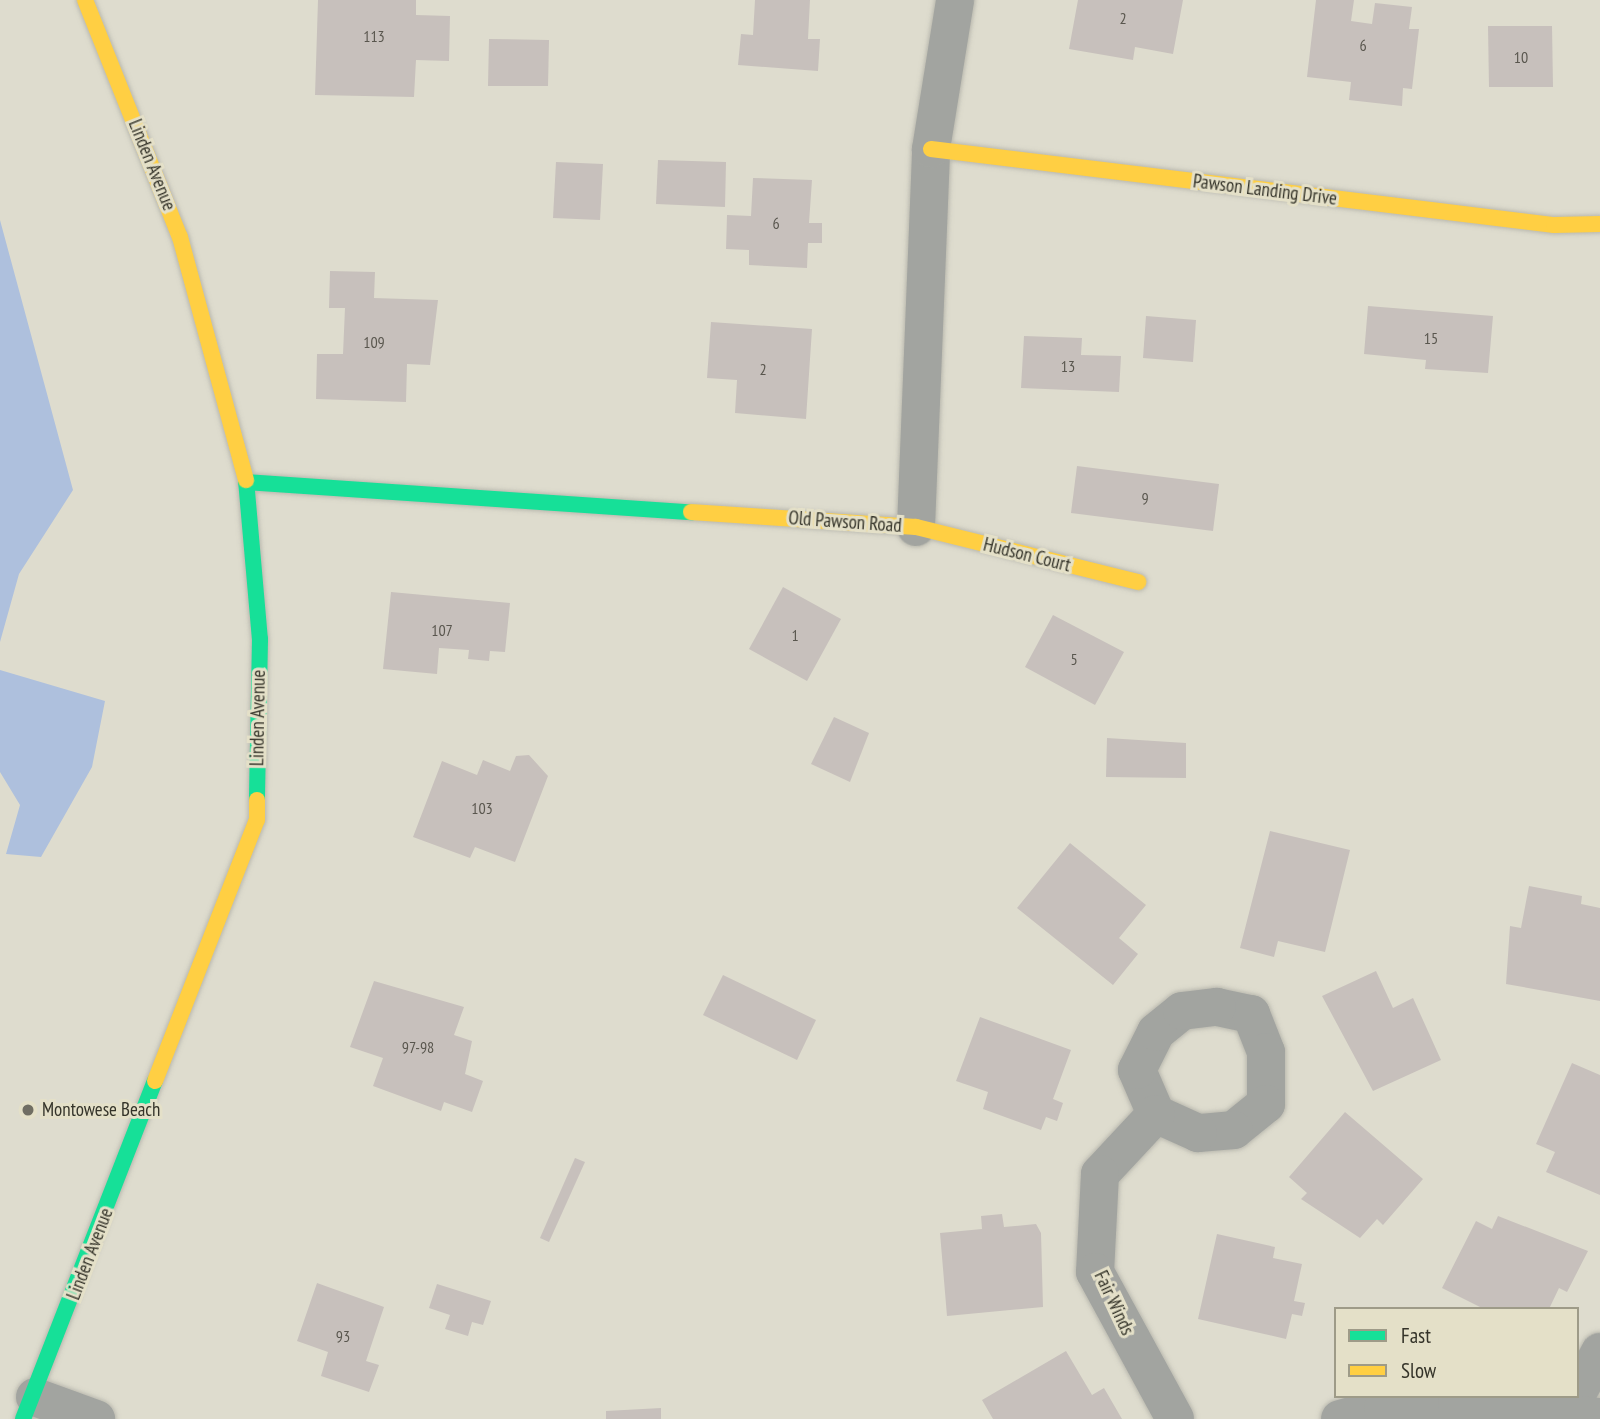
<!DOCTYPE html>
<html>
<head>
<meta charset="utf-8">
<style>
  body { margin:0 }
  #map { position:relative; width:1600px; height:1419px; overflow:hidden; background:#dedcce; font-family:"PT Sans Narrow",sans-serif }
  div>[style] { position:absolute }
  .water>* { inset:0; background:#aec0dd }
  .building>* { inset:0; background:#c7c0bc }
  .roads { filter:drop-shadow(0 0 2px #bab9af) drop-shadow(0 0 2px #bab9af) }
  .street>* { height:38px; margin:-19px; padding:0 19px; transform-origin:19px; border-radius:19px; background:#a2a4a0 }
  .fast>* { height:16px; margin:-8px; padding:0 8px; transform-origin:8px; border-radius:8px; background:#16e098 }
  .slow>* { height:16px; margin:-8px; padding:0 8px; transform-origin:8px; border-radius:8px; background:#ffcf43 }
  .dots>* { width:19px; height:19px; translate:-50% -50%; box-sizing:border-box; border:4px solid #e4e0c8; border-radius:50% }
  span { translate:-50% -50%; white-space:nowrap; text-align:center; line-height:1.15; -webkit-text-stroke:6px #e4e0c8; paint-order:stroke }
  .number-label { font-size:16px; color:#59564e }
  .number-label span { -webkit-text-stroke-width:0 }
  .street-label { font-size:19px; color:#343329 }
  .poi-label { font-size:19px; color:#343329 }
  .left { translate:0 -50%; text-align:left }
  .legend { position:absolute; left:1334px; top:1307px; width:245px; height:91px; box-sizing:border-box; background:#e4e0c8; border:2px solid #9e9b88; margin:0; padding:9px 12px; list-style:none; font-size:21px; color:#343329 }
  .legend li { display:flex; align-items:center; gap:14px; height:35px }
  .legend b { width:35px; border:2px solid #9e9b88 }
</style>
</head>
<body>
<div id="map">
  <div class="water">
    <i style="clip-path:polygon(0 220px,73px 490px,19px 574px,0 642px)"></i>
    <i style="clip-path:polygon(0 670px,105px 701px,92px 767px,41px 857px,6px 854px,20px 805px,0 772px)"></i>
  </div>
  <div class="building">
    <i style="clip-path:polygon(318px 0,416px 0,416px 15px,450px 16px,449px 61px,416px 60px,414px 97px,315px 95px)"></i>
    <i style="clip-path:polygon(755px 0,810px 0,808px 39px,820px 39px,818px 71px,738px 65px,741px 34px,753px 35px)"></i>
    <i style="clip-path:polygon(1078px 0,1183px 0,1173px 54px,1135px 47px,1133px 60px,1069px 49px)"></i>
    <i style="clip-path:polygon(1316px 0,1354px 0,1351px 21px,1372px 24px,1375px 3px,1412px 7px,1409px 29px,1419px 29px,1412px 89px,1403px 88px,1402px 106px,1349px 100px,1351px 82px,1307px 77px)"></i>
    <i style="clip-path:polygon(1488px 26px,1552px 26px,1553px 87px,1489px 87px)"></i>
    <i style="clip-path:polygon(489px 39px,549px 40px,548px 86px,488px 86px)"></i>
    <i style="clip-path:polygon(658px 160px,726px 162px,725px 207px,656px 204px)"></i>
    <i style="clip-path:polygon(556px 162px,603px 164px,600px 220px,553px 218px)"></i>
    <i style="clip-path:polygon(753px 178px,812px 180px,809px 223px,822px 223px,822px 243px,808px 243px,807px 268px,749px 265px,749px 250px,726px 249px,727px 215px,751px 216px)"></i>
    <i style="clip-path:polygon(330px 271px,375px 272px,374px 298px,438px 300px,430px 365px,407px 364px,406px 402px,316px 399px,317px 354px,343px 354px,345px 308px,329px 308px)"></i>
    <i style="clip-path:polygon(1368px 306px,1493px 316px,1488px 373px,1425px 369px,1426px 360px,1364px 354px)"></i>
    <i style="clip-path:polygon(1146px 316px,1196px 320px,1193px 362px,1143px 358px)"></i>
    <i style="clip-path:polygon(711px 322px,812px 329px,806px 419px,735px 413px,737px 380px,707px 378px)"></i>
    <i style="clip-path:polygon(1024px 336px,1082px 338px,1081px 355px,1121px 356px,1119px 392px,1021px 388px)"></i>
    <i style="clip-path:polygon(1077px 466px,1219px 484px,1213px 531px,1071px 513px)"></i>
    <i style="clip-path:polygon(783px 587px,841px 619px,807px 681px,749px 649px)"></i>
    <i style="clip-path:polygon(391px 592px,510px 603px,505px 652px,490px 651px,489px 661px,468px 659px,469px 650px,439px 648px,437px 674px,383px 669px)"></i>
    <i style="clip-path:polygon(1053px 615px,1124px 652px,1095px 705px,1025px 667px)"></i>
    <i style="clip-path:polygon(834px 717px,869px 733px,850px 782px,811px 764px)"></i>
    <i style="clip-path:polygon(1107px 738px,1186px 743px,1186px 778px,1106px 777px)"></i>
    <i style="clip-path:polygon(529px 755px,548px 776px,515px 862px,475px 847px,470px 858px,413px 837px,442px 761px,477px 775px,483px 760px,510px 771px,516px 756px)"></i>
    <i style="clip-path:polygon(1270px 831px,1350px 850px,1325px 952px,1278px 941px,1274px 957px,1240px 948px)"></i>
    <i style="clip-path:polygon(1070px 843px,1146px 905px,1119px 938px,1138px 954px,1113px 985px,1017px 908px)"></i>
    <i style="clip-path:polygon(1529px 886px,1582px 896px,1581px 904px,1600px 908px,1600px 1001px,1506px 984px,1510px 926px,1521px 928px)"></i>
    <i style="clip-path:polygon(1376px 971px,1393px 1008px,1413px 998px,1441px 1060px,1373px 1091px,1322px 996px)"></i>
    <i style="clip-path:polygon(723px 975px,816px 1020px,797px 1060px,703px 1015px)"></i>
    <i style="clip-path:polygon(374px 981px,464px 1007px,454px 1035px,472px 1041px,465px 1074px,483px 1081px,472px 1112px,444px 1102px,441px 1111px,373px 1086px,383px 1058px,350px 1047px)"></i>
    <i style="clip-path:polygon(980px 1017px,1071px 1050px,1053px 1099px,1063px 1103px,1057px 1121px,1046px 1117px,1041px 1130px,983px 1109px,988px 1092px,956px 1081px)"></i>
    <i style="clip-path:polygon(1572px 1063px,1600px 1075px,1600px 1195px,1546px 1172px,1555px 1152px,1536px 1144px)"></i>
    <i style="clip-path:polygon(1345px 1112px,1423px 1179px,1383px 1225px,1377px 1219px,1360px 1238px,1301px 1199px,1307px 1193px,1289px 1177px)"></i>
    <i style="clip-path:polygon(575px 1158px,585px 1162px,549px 1242px,540px 1238px)"></i>
    <i style="clip-path:polygon(1002px 1214px,1004px 1227px,1036px 1224px,1041px 1233px,1043px 1307px,947px 1316px,940px 1233px,982px 1229px,981px 1216px)"></i>
    <i style="clip-path:polygon(1498px 1216px,1588px 1251px,1567px 1292px,1559px 1288px,1549px 1309px,1484px 1309px,1442px 1288px,1476px 1221px,1492px 1229px)"></i>
    <i style="clip-path:polygon(1217px 1234px,1275px 1247px,1273px 1258px,1302px 1264px,1294px 1301px,1305px 1303px,1302px 1316px,1292px 1314px,1286px 1339px,1198px 1319px)"></i>
    <i style="clip-path:polygon(317px 1283px,384px 1307px,366px 1361px,379px 1365px,369px 1392px,321px 1376px,328px 1352px,297px 1341px)"></i>
    <i style="clip-path:polygon(437px 1284px,491px 1301px,483px 1325px,472px 1322px,468px 1336px,445px 1329px,450px 1315px,429px 1308px)"></i>
    <i style="clip-path:polygon(1066px 1351px,1092px 1395px,1104px 1388px,1122px 1419px,993px 1419px,982px 1400px)"></i>
    <i style="clip-path:polygon(661px 1408px,661px 1419px,606px 1419px,606px 1411px)"></i>
  </div>
  <div class="roads">
    <div class="street">
      <i style="left:916px;top:527px;width:378px;rotate:-87.7deg"></i>
      <i style="left:931px;top:149px;width:151px;rotate:-80.8deg"></i>
      <i style="left:1217px;top:1007px;width:35px;rotate:12deg"></i>
      <i style="left:1251px;top:1014px;width:41px;rotate:68.5deg"></i>
      <i style="left:1266px;top:1052px;width:52px;rotate:90deg"></i>
      <i style="left:1266px;top:1104px;width:41px;rotate:140.9deg"></i>
      <i style="left:1234px;top:1130px;width:36px;rotate:175deg"></i>
      <i style="left:1198px;top:1133px;width:46px;rotate:-155.7deg"></i>
      <i style="left:1156px;top:1114px;width:48px;rotate:-113.4deg"></i>
      <i style="left:1137px;top:1070px;width:42px;rotate:-63.4deg"></i>
      <i style="left:1156px;top:1032px;width:33px;rotate:-39deg"></i>
      <i style="left:1182px;top:1011px;width:35px;rotate:-7deg"></i>
      <i style="left:1156px;top:1114px;width:82px;rotate:133deg"></i>
      <i style="left:1100px;top:1174px;width:98px;rotate:92.9deg"></i>
      <i style="left:1095px;top:1272px;width:167px;rotate:61.4deg"></i>
      <i style="left:1577px;top:1394px;width:48px;rotate:-61.3deg"></i>
      <i style="left:35px;top:1397px;width:65px;rotate:19.8deg"></i>
      <i style="left:1340px;top:1419px;width:45px;rotate:-15.6deg"></i>
      <i style="left:1383px;top:1407px;width:74px;rotate:-2.3deg"></i>
      <i style="left:1457px;top:1404px;width:144px;rotate:5.2deg"></i>
    </div>
    <div class="fast">
      <i style="left:246px;top:480px;width:160px;rotate:85deg"></i>
      <i style="left:260px;top:639px;width:161px;rotate:91.1deg"></i>
      <i style="left:246px;top:482px;width:446px;rotate:3.9deg"></i>
      <i style="left:23px;top:1419px;width:363px;rotate:-68.7deg"></i>
    </div>
    <div class="slow">
      <i style="left:85px;top:0;width:255px;rotate:68.2deg"></i>
      <i style="left:180px;top:237px;width:252px;rotate:74.8deg"></i>
      <i style="left:931px;top:149px;width:628px;rotate:6.96deg"></i>
      <i style="left:1554px;top:225px;width:46px;rotate:-1.2deg"></i>
      <i style="left:691px;top:512px;width:225px;rotate:3.8deg"></i>
      <i style="left:916px;top:527px;width:229px;rotate:13.9deg"></i>
      <i style="left:155px;top:1081px;width:280px;rotate:-68.7deg"></i>
      <i style="left:257px;top:820px;width:20px;rotate:-90deg"></i>
    </div>
  </div>
  <div class="dots">
    <i style="left:28px;top:1110px;background:#706e63"></i>
  </div>
  <div class="number-label">
    <span style="left:1123px;top:18px">2</span>
    <span style="left:374px;top:36px">113</span>
    <span style="left:1363px;top:45px">6</span>
    <span style="left:1521px;top:57px">10</span>
    <span style="left:776px;top:223px">6</span>
    <span style="left:1431px;top:338px">15</span>
    <span style="left:374px;top:342px">109</span>
    <span style="left:1068px;top:366px">13</span>
    <span style="left:763px;top:369px">2</span>
    <span style="left:1145px;top:498px">9</span>
    <span style="left:442px;top:630px">107</span>
    <span style="left:795px;top:635px">1</span>
    <span style="left:1074px;top:659px">5</span>
    <span style="left:482px;top:808px">103</span>
    <span style="left:418px;top:1047px">97-98</span>
    <span style="left:343px;top:1336px">93</span>
  </div>
  <div class="street-label">
    <span style="left:152px;top:165px;rotate:68deg">Linden Avenue</span>
    <span style="left:1265px;top:190px;rotate:7deg">Pawson Landing Drive</span>
    <span style="left:845px;top:522px;rotate:4deg">Old Pawson Road</span>
    <span style="left:1027px;top:555px;rotate:14deg">Hudson Court</span>
    <span style="left:258px;top:718px;rotate:-89deg">Linden Avenue</span>
    <span style="left:90px;top:1254px;rotate:-69deg">Linden Avenue</span>
    <span style="left:1114px;top:1303px;rotate:65deg">Fair Winds</span>
  </div>
  <div class="poi-label">
    <span class="left" style="left:42px;top:1110px">Montowese Beach</span>
  </div>
  <ul class="legend">
  <li><b style="height:9px;background:#16e098"></b>Fast</li>
  <li><b style="height:9px;background:#ffcf43"></b>Slow</li>
  </ul>
</div>
</body>
</html>
